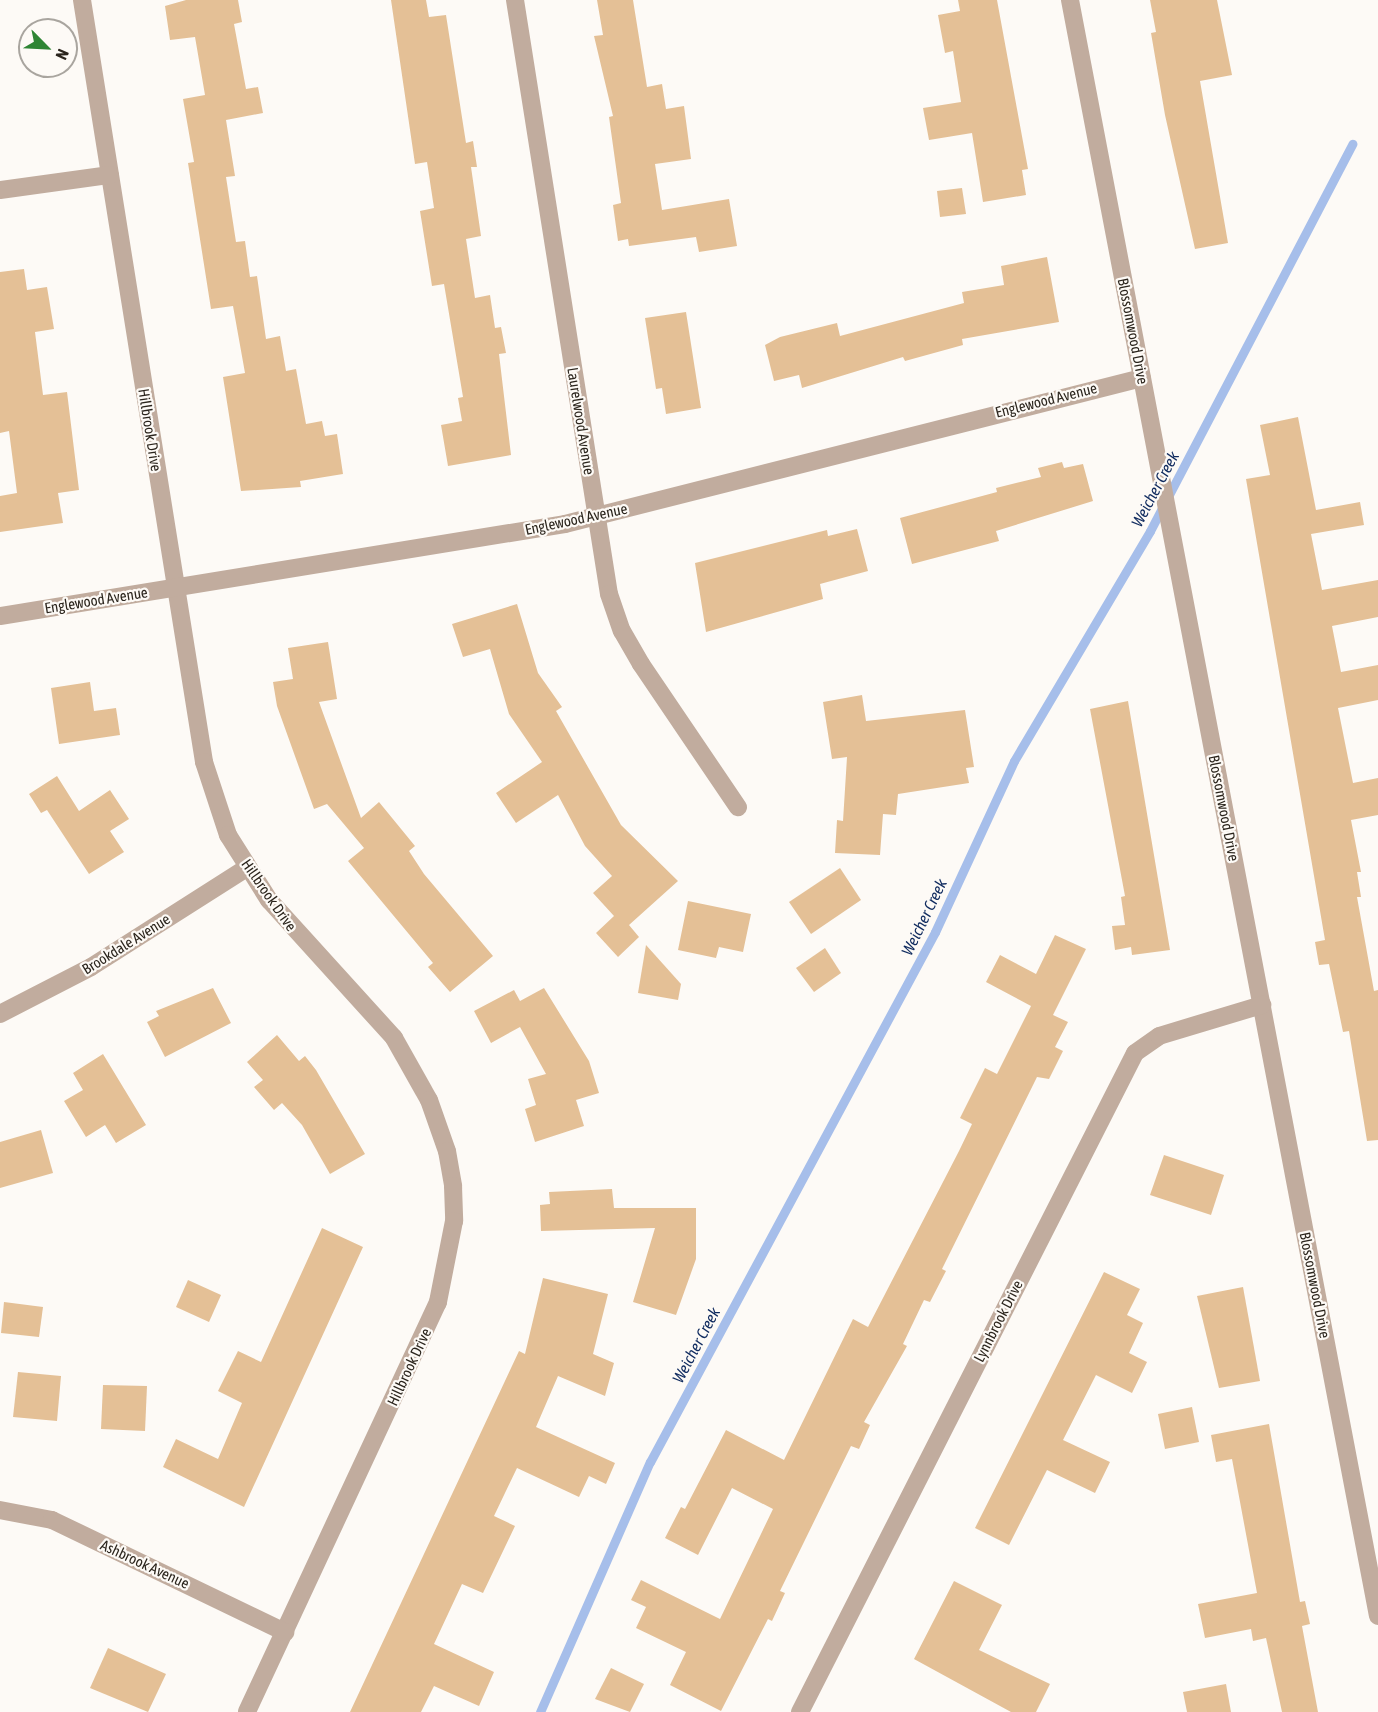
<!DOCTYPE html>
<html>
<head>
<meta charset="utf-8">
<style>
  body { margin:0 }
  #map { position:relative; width:1378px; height:1712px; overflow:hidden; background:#fdfaf6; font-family:"Asap Condensed",sans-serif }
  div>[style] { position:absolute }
  .stream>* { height:9px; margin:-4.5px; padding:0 4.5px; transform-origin:4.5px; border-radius:4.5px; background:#a6beea }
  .building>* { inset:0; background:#e4c096 }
  .minor>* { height:18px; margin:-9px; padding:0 9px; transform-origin:9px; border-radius:9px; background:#c1ac9e }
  span { translate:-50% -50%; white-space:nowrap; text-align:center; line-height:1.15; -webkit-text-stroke:4.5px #fdfaf6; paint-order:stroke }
  .street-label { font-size:15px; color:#2b251d }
  .water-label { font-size:16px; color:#0f2a5e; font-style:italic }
  .north { position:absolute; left:18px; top:18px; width:60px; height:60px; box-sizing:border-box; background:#fdfaf6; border:2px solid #a9a59f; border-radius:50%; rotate:114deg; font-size:16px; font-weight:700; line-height:24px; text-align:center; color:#2b251d }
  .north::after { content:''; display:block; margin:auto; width:21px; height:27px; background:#2e8534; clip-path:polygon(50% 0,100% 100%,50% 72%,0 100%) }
</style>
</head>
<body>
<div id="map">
  <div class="stream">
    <i style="left:540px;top:1712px;width:273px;rotate:-66.3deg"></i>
    <i style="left:650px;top:1462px;width:602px;rotate:-61.73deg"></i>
    <i style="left:935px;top:932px;width:188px;rotate:-65.2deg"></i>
    <i style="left:1014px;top:761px;width:267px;rotate:-59.4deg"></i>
    <i style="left:1150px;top:531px;width:437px;rotate:-62.4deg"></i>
  </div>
  <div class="building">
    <i style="clip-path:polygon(186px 0,238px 0,242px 22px,234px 24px,246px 89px,258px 87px,263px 113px,226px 120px,235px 176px,226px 177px,236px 242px,245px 241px,250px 277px,257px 276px,266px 339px,280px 336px,286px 371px,296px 369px,306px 424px,322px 421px,325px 436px,337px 434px,343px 474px,300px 481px,301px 487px,241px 491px,223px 377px,245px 373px,233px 306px,211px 309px,188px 163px,194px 162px,183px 99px,205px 95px,195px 37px,170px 40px,165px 6px)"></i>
    <i style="clip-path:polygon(391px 0,426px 0,429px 17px,446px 15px,466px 143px,473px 141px,477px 167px,471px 167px,481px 236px,466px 239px,475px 298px,490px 295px,495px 328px,501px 327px,506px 353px,499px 354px,511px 455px,448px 466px,441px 425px,462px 421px,458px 398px,463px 397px,444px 284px,432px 286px,420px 211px,434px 208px,427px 162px,415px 164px)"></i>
    <i style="clip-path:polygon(597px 0,633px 0,647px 87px,662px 84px,666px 109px,684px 106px,691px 159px,655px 164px,662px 210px,729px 199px,737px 246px,699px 252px,696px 237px,629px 246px,628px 239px,618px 241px,613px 205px,621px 203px,609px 117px,613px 116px,594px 36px,603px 35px)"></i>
    <i style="clip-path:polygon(958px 0,997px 0,1028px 169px,1022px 170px,1026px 195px,983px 202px,972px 133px,929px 140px,923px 108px,961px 102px,953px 51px,945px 53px,938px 15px,960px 11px)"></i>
    <i style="clip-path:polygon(1150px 0,1217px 0,1232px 75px,1200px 81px,1228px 243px,1195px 249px,1165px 115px,1151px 33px,1156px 32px)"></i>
    <i style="clip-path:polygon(962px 188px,966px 214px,940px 217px,937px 191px)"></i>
    <i style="clip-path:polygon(1047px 257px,1059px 322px,962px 339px,963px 345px,905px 361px,903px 357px,802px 388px,799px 375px,774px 381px,765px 345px,780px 337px,837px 323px,840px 336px,964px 303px,962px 292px,1004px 285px,1001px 266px)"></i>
    <i style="clip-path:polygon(24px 269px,27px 290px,47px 287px,54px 329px,35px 332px,43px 395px,67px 392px,79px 490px,58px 493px,63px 523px,0 532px,0 496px,17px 493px,9px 431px,0 433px,0 272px)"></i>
    <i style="clip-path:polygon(686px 312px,701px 408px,666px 414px,662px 388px,656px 389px,645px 318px)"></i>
    <i style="clip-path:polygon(1298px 417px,1316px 510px,1360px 502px,1364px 525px,1311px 534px,1322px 590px,1378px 580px,1378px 617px,1332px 626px,1341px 672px,1378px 665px,1378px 700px,1338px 708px,1353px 783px,1378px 778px,1378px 815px,1351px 820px,1361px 872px,1357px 872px,1361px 897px,1357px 897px,1374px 991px,1378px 990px,1378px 1140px,1367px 1141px,1349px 1031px,1343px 1032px,1329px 964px,1319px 965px,1315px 942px,1325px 940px,1246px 479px,1270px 475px,1260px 425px)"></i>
    <i style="clip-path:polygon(1062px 462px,1064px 468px,1083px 464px,1093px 501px,996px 531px,999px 541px,912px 564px,900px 518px,997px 492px,996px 488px,1041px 477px,1038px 468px)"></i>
    <i style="clip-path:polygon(857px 529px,868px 571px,820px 584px,823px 599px,706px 632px,695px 563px,827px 530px,828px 536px)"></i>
    <i style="clip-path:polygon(517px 604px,538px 673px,562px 707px,556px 711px,621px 825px,678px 881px,629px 925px,639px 937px,618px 957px,596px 933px,614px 916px,593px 893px,612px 876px,585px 846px,558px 795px,516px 823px,496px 793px,542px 762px,509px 714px,490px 649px,463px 657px,452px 624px)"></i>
    <i style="clip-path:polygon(328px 642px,337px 699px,319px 702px,361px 818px,379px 802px,415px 846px,409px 851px,424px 874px,493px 956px,450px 992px,428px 967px,433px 963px,348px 861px,364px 848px,327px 804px,314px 809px,277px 706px,273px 682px,293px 679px,288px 648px)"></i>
    <i style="clip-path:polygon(90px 682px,94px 711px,116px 708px,120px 735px,59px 744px,51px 688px)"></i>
    <i style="clip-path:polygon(862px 695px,866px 721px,965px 710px,974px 767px,966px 768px,969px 783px,898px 794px,896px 815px,883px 814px,880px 855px,835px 853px,837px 820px,843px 821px,847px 757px,832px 759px,823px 702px)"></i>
    <i style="clip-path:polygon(1128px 701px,1170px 950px,1132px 955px,1131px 947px,1115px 950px,1112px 926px,1125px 925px,1121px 897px,1125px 896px,1090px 709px)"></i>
    <i style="clip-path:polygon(57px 776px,79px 811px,110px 790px,129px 819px,110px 831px,124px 852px,89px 874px,47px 810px,41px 813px,29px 794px)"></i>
    <i style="clip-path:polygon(840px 868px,861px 900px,811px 934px,789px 902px)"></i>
    <i style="clip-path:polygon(688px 901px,751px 914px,743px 952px,719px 947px,716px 958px,678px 950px)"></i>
    <i style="clip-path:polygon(1055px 935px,1086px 949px,1053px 1015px,1068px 1022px,1055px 1047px,1063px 1051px,1049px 1079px,1037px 1077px,942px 1269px,946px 1271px,930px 1302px,924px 1300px,903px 1344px,907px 1346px,864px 1422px,870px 1425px,859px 1449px,851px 1446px,780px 1591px,785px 1593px,772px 1621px,768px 1619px,721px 1711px,670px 1685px,686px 1652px,636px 1628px,646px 1607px,631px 1600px,641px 1580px,720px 1619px,773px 1509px,732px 1488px,698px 1555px,665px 1538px,681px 1507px,685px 1509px,726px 1430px,784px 1460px,853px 1319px,868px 1327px,959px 1151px,972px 1124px,960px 1118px,985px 1068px,997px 1074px,1031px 1006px,986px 982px,1000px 955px,1036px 974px)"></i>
    <i style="clip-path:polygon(646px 945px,681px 984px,678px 1000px,638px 993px)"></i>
    <i style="clip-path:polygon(825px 948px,841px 973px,814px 992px,796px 968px)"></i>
    <i style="clip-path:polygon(213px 988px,231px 1023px,165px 1057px,147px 1022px,159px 1016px,156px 1011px)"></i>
    <i style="clip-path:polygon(544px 988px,589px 1061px,599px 1093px,576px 1100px,584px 1126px,535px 1142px,525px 1109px,536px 1105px,528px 1079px,546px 1074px,520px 1027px,491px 1043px,474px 1011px,514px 990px,520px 1001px)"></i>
    <i style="clip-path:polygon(277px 1035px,299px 1061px,305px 1056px,316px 1070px,365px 1154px,330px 1174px,302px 1125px,282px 1103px,274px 1110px,254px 1087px,263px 1080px,247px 1062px)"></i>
    <i style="clip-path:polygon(103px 1054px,146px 1125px,116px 1143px,105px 1125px,86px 1137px,64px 1101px,83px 1090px,73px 1073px)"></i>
    <i style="clip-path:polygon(41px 1130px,53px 1173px,0 1188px,0 1142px)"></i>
    <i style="clip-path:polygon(1164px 1155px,1224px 1175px,1211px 1215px,1150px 1195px)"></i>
    <i style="clip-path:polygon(612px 1189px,614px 1208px,696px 1208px,696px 1259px,676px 1315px,633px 1302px,655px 1228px,541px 1231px,540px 1205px,550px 1204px,549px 1192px)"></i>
    <i style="clip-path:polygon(322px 1228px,363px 1247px,244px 1507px,163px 1467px,176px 1439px,218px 1459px,242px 1403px,218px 1391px,238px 1351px,261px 1362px)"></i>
    <i style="clip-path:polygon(1104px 1272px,1140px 1289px,1127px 1315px,1143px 1323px,1129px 1353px,1147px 1362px,1132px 1393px,1096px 1375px,1063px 1440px,1110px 1462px,1095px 1493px,1047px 1470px,1009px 1545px,975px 1528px)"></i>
    <i style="clip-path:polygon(543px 1278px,608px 1294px,593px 1354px,614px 1363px,605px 1396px,558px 1376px,536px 1427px,615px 1463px,606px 1484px,589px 1476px,579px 1497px,517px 1468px,494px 1516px,515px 1526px,483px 1593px,462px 1584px,434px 1644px,494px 1672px,479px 1706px,434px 1686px,421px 1712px,350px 1712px,519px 1351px,525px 1354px)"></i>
    <i style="clip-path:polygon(188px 1280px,221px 1295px,209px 1322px,176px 1307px)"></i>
    <i style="clip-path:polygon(1243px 1287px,1260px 1381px,1219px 1388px,1197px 1296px)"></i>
    <i style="clip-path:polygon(4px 1302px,43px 1307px,39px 1337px,1px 1333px)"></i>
    <i style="clip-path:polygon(18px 1372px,61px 1376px,57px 1421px,13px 1417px)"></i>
    <i style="clip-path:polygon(103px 1385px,147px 1386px,145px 1431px,101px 1429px)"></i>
    <i style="clip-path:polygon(1192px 1407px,1199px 1442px,1165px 1449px,1158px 1414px)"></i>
    <i style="clip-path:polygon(1269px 1424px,1300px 1602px,1305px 1601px,1310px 1624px,1302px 1626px,1318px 1712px,1282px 1712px,1266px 1638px,1253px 1641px,1251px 1629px,1205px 1638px,1198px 1604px,1257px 1593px,1232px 1459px,1216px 1462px,1211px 1435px)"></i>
    <i style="clip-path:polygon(954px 1581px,1002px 1605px,979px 1650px,1050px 1684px,1036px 1712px,1011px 1712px,914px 1659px)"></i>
    <i style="clip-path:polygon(108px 1648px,166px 1674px,148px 1712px,90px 1688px)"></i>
    <i style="clip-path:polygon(611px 1668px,644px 1684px,630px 1712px,595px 1699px)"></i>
    <i style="clip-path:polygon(1226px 1684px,1231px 1712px,1187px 1712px,1183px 1692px)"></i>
  </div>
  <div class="minor">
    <i style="left:82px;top:0;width:772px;rotate:80.9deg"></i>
    <i style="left:204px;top:762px;width:77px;rotate:71.8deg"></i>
    <i style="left:228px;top:835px;width:77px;rotate:57.8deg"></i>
    <i style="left:269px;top:900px;width:186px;rotate:47.8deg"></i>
    <i style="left:394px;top:1038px;width:71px;rotate:60.6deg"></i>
    <i style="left:429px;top:1100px;width:54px;rotate:70.6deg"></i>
    <i style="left:447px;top:1151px;width:36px;rotate:80deg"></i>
    <i style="left:453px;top:1186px;width:35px;rotate:88deg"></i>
    <i style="left:454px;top:1221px;width:83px;rotate:101.2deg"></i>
    <i style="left:438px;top:1302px;width:452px;rotate:115deg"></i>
    <i style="left:515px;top:0;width:601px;rotate:81.01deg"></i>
    <i style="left:609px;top:594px;width:39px;rotate:71deg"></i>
    <i style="left:622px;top:631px;width:38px;rotate:60deg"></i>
    <i style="left:641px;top:664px;width:173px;rotate:55.9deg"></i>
    <i style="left:1070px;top:0;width:1645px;rotate:79.21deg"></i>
    <i style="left:0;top:190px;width:111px;rotate:-7.8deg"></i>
    <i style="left:0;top:616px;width:572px;rotate:-9.25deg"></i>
    <i style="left:565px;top:524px;width:595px;rotate:-14.2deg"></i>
    <i style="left:0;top:1014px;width:102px;rotate:-27.3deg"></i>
    <i style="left:91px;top:967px;width:186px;rotate:-32.5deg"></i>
    <i style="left:0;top:1510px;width:53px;rotate:10.9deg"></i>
    <i style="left:52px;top:1520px;width:259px;rotate:25.7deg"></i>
    <i style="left:800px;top:1712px;width:739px;rotate:-63.05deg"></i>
    <i style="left:1135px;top:1053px;width:29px;rotate:-35deg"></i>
    <i style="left:1159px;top:1036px;width:108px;rotate:-16.8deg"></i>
  </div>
  <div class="street-label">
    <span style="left:1133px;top:331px;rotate:79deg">Blossomwood Drive</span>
    <span style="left:1046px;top:400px;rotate:-14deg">Englewood Avenue</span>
    <span style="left:581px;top:421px;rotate:81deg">Laurelwood Avenue</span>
    <span style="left:150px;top:430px;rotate:81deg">Hillbrook Drive</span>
    <span style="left:576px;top:519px;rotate:-12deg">Englewood Avenue</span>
    <span style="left:96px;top:600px;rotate:-9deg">Englewood Avenue</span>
    <span style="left:1224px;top:808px;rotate:79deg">Blossomwood Drive</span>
    <span style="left:269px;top:895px;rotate:55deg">Hillbrook Drive</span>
    <span style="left:126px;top:944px;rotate:-32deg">Brookdale Avenue</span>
    <span style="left:1315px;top:1285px;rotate:79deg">Blossomwood Drive</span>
    <span style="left:998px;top:1321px;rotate:-63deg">Lynnbrook Drive</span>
    <span style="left:409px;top:1367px;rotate:-65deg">Hillbrook Drive</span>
    <span style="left:145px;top:1564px;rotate:25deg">Ashbrook Avenue</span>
  </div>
  <div class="water-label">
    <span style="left:1155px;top:489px;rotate:-62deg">Weicher Creek</span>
    <span style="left:924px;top:917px;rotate:-64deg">Weicher Creek</span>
    <span style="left:696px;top:1345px;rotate:-62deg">Weicher Creek</span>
  </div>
  <div class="north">N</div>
</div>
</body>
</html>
